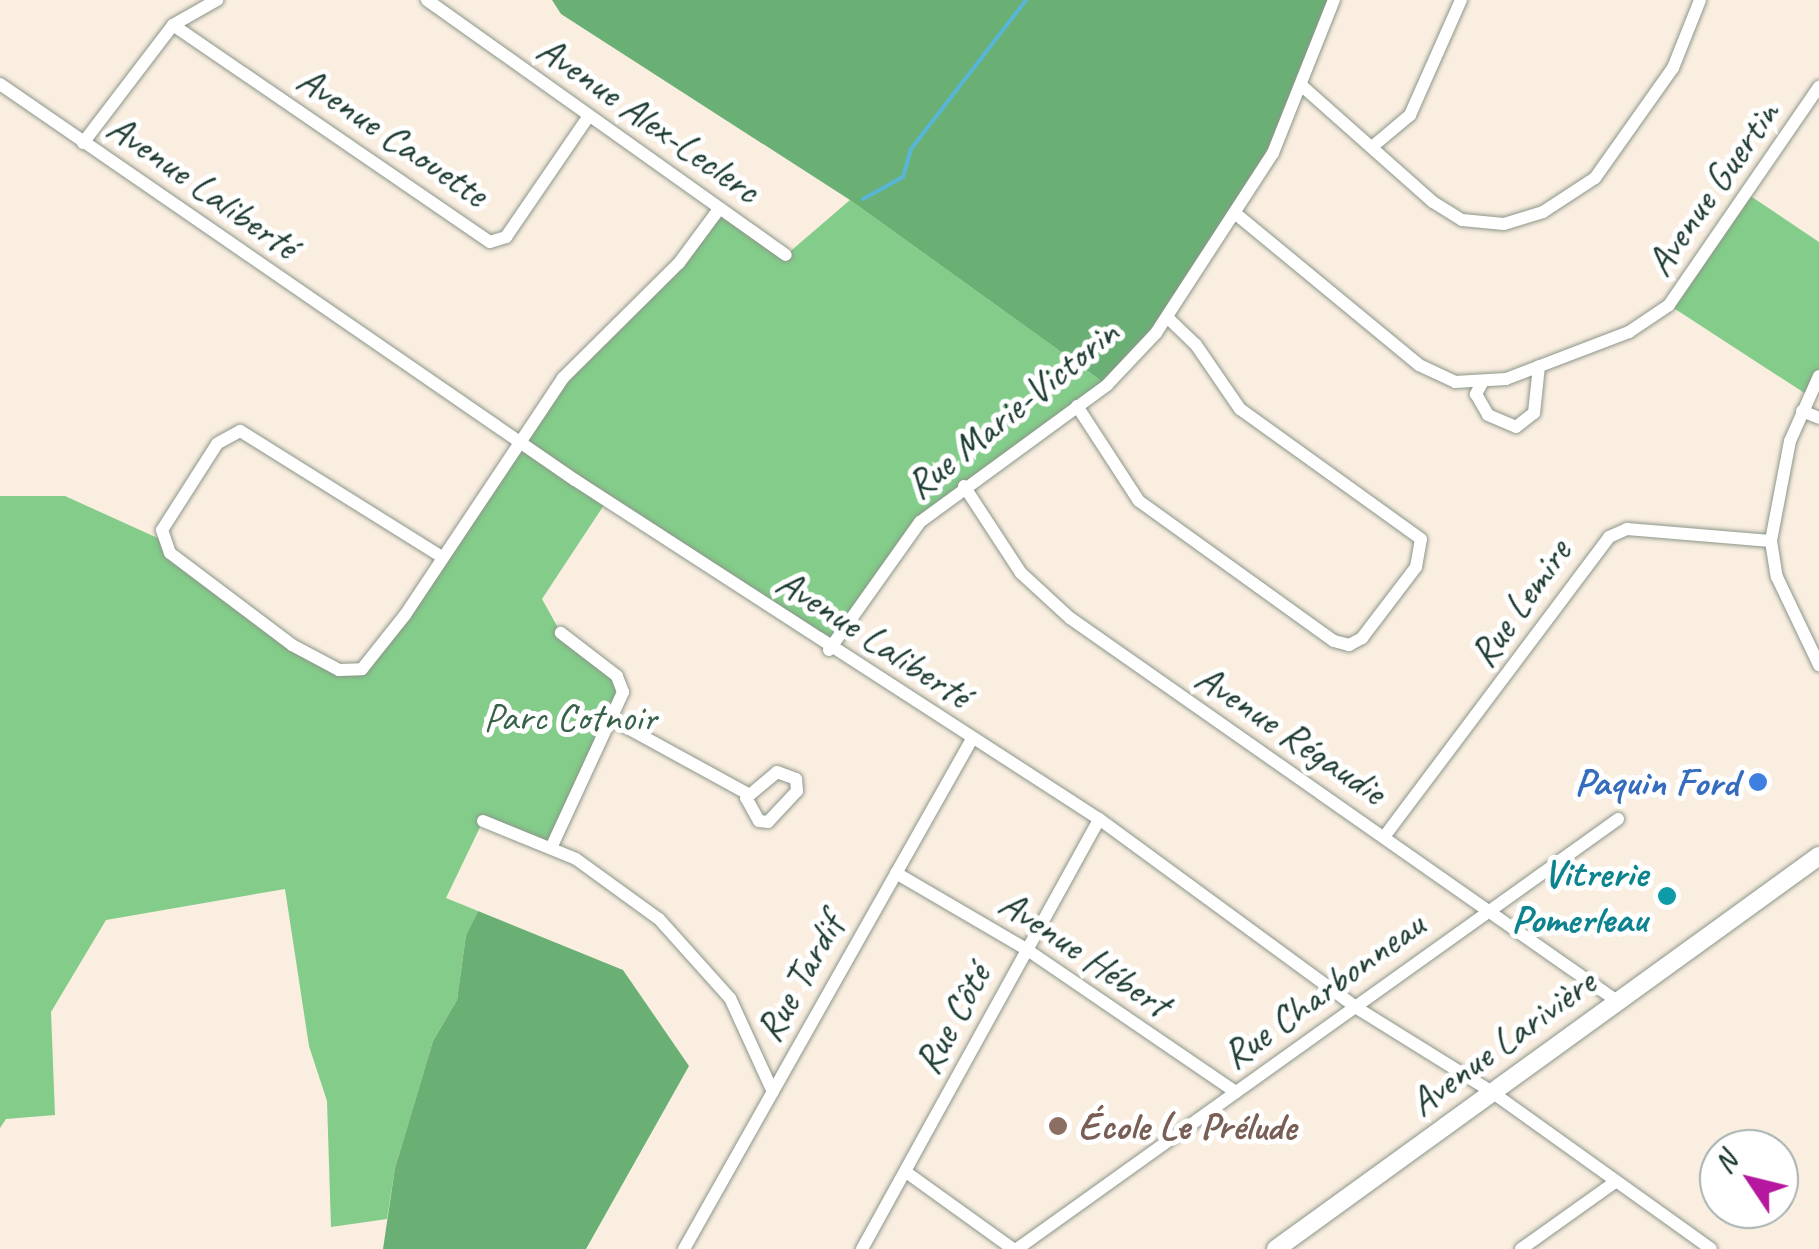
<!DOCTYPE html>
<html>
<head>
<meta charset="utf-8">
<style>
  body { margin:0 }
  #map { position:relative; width:1819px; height:1249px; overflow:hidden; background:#f9eee0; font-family:Caveat,sans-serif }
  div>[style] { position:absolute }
  .green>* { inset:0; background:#83cc89 }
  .forest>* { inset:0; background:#6ab075 }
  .stream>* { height:4px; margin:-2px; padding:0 2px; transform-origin:2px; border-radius:2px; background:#58b5d6 }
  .roads { filter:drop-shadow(0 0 2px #8c968a) drop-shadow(0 0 2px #8c968a) }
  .minor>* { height:12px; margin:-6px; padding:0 6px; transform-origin:6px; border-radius:6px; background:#fff }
  .major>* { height:18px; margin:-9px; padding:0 9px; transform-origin:9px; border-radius:9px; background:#fff }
  .dots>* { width:28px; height:28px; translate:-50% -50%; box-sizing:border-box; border:5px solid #fff; border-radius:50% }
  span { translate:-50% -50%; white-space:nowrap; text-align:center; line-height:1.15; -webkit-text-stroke:10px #fff; paint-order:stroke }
  .street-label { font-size:40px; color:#1f3d34 }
  .park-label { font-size:40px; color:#386149 }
  .shop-label { font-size:40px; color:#366cbe; font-weight:700 }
  .right { translate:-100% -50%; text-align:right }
  .culture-label { font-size:40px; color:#0d838f; font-weight:700 }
  .education-label { font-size:40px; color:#785e54; font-weight:700 }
  .left { translate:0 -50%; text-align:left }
  .north { position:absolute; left:1699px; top:1129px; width:100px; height:100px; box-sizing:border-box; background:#fff; border:2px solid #a5b1ae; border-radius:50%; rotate:305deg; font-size:28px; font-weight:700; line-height:40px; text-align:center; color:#1f3d34 }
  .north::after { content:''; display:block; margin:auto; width:35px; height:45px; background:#b5179e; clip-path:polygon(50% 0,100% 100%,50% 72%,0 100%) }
</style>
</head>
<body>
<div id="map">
  <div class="green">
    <i style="clip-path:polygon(1749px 195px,1819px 242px,1819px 376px,1809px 396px,1669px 305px)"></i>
    <i style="clip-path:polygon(850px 200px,1107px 385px,938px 506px,829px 650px,606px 502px,542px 599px,561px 633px,617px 676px,623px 692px,551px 848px,483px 821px,446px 898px,478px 911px,466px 935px,457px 1000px,433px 1041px,395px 1168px,387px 1219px,331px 1227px,327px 1101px,309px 1046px,285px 889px,106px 920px,51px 1012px,55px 1115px,6px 1119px,0 1128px,0 496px,65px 496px,162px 540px,323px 663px,362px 669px,547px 400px,719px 209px,786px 255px)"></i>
  </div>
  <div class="forest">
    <i style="clip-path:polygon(552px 0,1334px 0,1288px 121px,1182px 299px,1107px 385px,850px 200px,561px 14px)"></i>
    <i style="clip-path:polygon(478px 911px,623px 970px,689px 1066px,586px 1249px,383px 1249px,395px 1168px,433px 1041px,457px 1000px,466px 935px)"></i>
  </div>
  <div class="stream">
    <i style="left:863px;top:199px;width:46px;rotate:-28.8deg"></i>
    <i style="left:903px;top:177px;width:29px;rotate:-74deg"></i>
    <i style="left:911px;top:149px;width:188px;rotate:-52.3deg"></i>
  </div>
  <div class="roads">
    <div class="minor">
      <i style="left:427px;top:0;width:440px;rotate:35.4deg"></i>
      <i style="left:173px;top:25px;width:384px;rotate:34.4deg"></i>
      <i style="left:490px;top:242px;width:17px;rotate:-17deg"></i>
      <i style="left:506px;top:237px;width:147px;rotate:-55.6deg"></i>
      <i style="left:0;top:84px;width:698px;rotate:34.56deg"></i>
      <i style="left:575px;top:480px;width:624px;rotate:32.9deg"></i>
      <i style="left:1099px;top:819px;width:320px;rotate:36.2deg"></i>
      <i style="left:1357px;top:1008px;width:159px;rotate:31.9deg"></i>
      <i style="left:1492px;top:1092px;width:269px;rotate:35.6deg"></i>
      <i style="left:1301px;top:85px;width:176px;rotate:41.6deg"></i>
      <i style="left:1433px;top:202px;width:34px;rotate:32deg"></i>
      <i style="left:1462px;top:220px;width:42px;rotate:5.4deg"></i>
      <i style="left:1504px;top:224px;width:41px;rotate:-17.1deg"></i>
      <i style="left:1543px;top:212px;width:62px;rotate:-33.2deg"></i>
      <i style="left:1595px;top:178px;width:135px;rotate:-54.7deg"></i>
      <i style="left:1673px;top:68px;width:73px;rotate:-68.3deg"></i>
      <i style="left:83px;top:143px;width:148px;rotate:-52.7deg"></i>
      <i style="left:173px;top:25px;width:51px;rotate:-29.6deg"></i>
      <i style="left:1372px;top:147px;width:50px;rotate:-40.1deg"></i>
      <i style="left:1410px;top:115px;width:126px;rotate:-66.1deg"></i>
      <i style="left:1236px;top:214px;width:237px;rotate:39.5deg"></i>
      <i style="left:1419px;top:365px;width:40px;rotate:25deg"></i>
      <i style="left:1455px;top:382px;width:51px;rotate:-3.4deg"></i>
      <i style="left:1506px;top:379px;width:132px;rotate:-20.9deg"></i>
      <i style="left:1629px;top:332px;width:48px;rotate:-34deg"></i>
      <i style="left:1669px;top:305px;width:265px;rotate:-55.5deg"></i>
      <i style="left:1819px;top:376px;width:71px;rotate:114deg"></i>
      <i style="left:1790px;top:441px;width:102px;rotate:100.8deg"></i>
      <i style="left:1771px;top:541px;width:36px;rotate:81deg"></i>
      <i style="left:1777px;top:577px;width:98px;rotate:64.5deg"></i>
      <i style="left:1482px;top:383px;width:13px;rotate:119deg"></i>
      <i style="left:1476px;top:394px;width:24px;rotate:60deg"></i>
      <i style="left:1488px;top:415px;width:30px;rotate:23deg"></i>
      <i style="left:1516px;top:427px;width:23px;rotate:-38deg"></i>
      <i style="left:1534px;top:413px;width:47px;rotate:-83.9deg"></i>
      <i style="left:1077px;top:406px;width:113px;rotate:56.9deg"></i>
      <i style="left:1139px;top:501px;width:240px;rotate:35.7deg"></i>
      <i style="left:1334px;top:641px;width:16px;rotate:15deg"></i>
      <i style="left:1349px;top:645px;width:15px;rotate:-28deg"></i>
      <i style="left:1362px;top:638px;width:89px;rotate:-52.7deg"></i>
      <i style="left:1416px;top:567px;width:28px;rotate:-80deg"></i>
      <i style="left:1421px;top:539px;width:223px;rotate:-144.3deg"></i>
      <i style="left:1240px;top:409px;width:78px;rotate:-124.5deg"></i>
      <i style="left:1196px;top:345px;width:40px;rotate:-136deg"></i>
      <i style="left:1802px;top:411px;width:18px;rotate:22deg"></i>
      <i style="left:964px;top:486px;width:104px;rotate:56.8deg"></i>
      <i style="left:1021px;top:573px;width:67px;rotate:42.6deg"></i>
      <i style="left:1070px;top:618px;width:668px;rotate:35deg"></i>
      <i style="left:442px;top:557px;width:238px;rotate:-148deg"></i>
      <i style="left:240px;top:431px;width:26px;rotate:151deg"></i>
      <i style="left:217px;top:444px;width:102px;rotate:122.6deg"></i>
      <i style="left:162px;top:530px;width:24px;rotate:71deg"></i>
      <i style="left:170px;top:553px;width:153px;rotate:37deg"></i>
      <i style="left:292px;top:645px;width:53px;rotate:28deg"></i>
      <i style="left:339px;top:670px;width:23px;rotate:-2deg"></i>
      <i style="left:362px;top:669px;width:69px;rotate:-51.5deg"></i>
      <i style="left:405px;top:615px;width:285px;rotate:-56.3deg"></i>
      <i style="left:563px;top:378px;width:163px;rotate:-44.8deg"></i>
      <i style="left:679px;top:263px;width:67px;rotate:-53.5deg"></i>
      <i style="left:829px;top:650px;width:157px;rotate:-54.6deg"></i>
      <i style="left:920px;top:522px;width:232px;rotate:-36.2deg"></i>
      <i style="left:1107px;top:385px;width:71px;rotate:-46.7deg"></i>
      <i style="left:1156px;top:333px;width:215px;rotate:-57deg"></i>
      <i style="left:1273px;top:153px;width:165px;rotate:-68.3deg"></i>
      <i style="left:613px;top:720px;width:154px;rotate:28.7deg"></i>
      <i style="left:777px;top:772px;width:20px;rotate:20deg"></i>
      <i style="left:796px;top:779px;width:12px;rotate:85deg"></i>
      <i style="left:797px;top:791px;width:42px;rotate:133.1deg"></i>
      <i style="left:768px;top:822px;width:9px;rotate:-174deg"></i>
      <i style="left:759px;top:821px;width:26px;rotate:-119deg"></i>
      <i style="left:746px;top:798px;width:40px;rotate:-40deg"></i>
      <i style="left:483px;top:821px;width:100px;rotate:22.2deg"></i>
      <i style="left:576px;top:859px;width:102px;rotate:35.9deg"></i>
      <i style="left:659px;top:919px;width:106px;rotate:48.1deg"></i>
      <i style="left:730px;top:998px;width:103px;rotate:65.4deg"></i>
      <i style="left:1384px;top:837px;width:375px;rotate:-53.1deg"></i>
      <i style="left:1609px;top:537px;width:20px;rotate:-24deg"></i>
      <i style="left:1627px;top:529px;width:144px;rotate:4.8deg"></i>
      <i style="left:551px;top:848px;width:172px;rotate:-65.2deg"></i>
      <i style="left:623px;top:692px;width:17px;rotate:-111deg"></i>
      <i style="left:617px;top:676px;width:71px;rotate:-142.5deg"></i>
      <i style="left:896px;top:873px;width:151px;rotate:30.3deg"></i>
      <i style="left:1026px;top:949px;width:254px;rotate:34.3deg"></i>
      <i style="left:906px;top:1172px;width:132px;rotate:35.7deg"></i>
      <i style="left:684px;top:1249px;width:586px;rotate:-60.55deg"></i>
      <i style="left:862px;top:1249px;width:491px;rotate:-61.1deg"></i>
      <i style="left:1017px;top:1249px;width:739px;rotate:-35.58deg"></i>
      <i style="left:1521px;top:1249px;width:114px;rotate:-35.4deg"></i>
    </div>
    <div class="major">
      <i style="left:1276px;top:1249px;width:670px;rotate:-35.9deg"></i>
    </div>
  </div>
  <div class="dots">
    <i style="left:1758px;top:782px;background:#3f7fe0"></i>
    <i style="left:1667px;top:896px;background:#0f9aa8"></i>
    <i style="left:1058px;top:1126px;background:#8d6e63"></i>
  </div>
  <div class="street-label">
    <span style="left:649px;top:119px;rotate:35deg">Avenue Alex-Leclerc</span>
    <span style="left:393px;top:136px;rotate:34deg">Avenue Caouette</span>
    <span style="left:203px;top:186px;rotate:35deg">Avenue Laliberté</span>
    <span style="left:1712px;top:188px;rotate:-55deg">Avenue Guertin</span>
    <span style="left:1012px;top:409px;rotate:-39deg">Rue Marie-Victorin</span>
    <span style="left:1520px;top:603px;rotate:-55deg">Rue Lemire</span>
    <span style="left:874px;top:638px;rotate:33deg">Avenue Laliberté</span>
    <span style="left:1291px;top:734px;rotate:34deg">Avenue Régaudie</span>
    <span style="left:1085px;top:953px;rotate:34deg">Avenue Hébert</span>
    <span style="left:799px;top:978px;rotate:-61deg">Rue Tardif</span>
    <span style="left:1323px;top:990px;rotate:-36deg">Rue Charbonneau</span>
    <span style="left:952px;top:1019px;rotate:-62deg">Rue Côté</span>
    <span style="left:1502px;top:1042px;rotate:-36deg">Avenue Larivière</span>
  </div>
  <div class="park-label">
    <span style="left:570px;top:717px">Parc Cotnoir</span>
  </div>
  <div class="shop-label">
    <span class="right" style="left:1738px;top:782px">Paquin Ford</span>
  </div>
  <div class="culture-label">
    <span class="right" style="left:1647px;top:896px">Vitrerie<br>Pomerleau</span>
  </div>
  <div class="education-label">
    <span class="left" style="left:1078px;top:1126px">École Le Prélude</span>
  </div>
  <div class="north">N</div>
</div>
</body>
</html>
